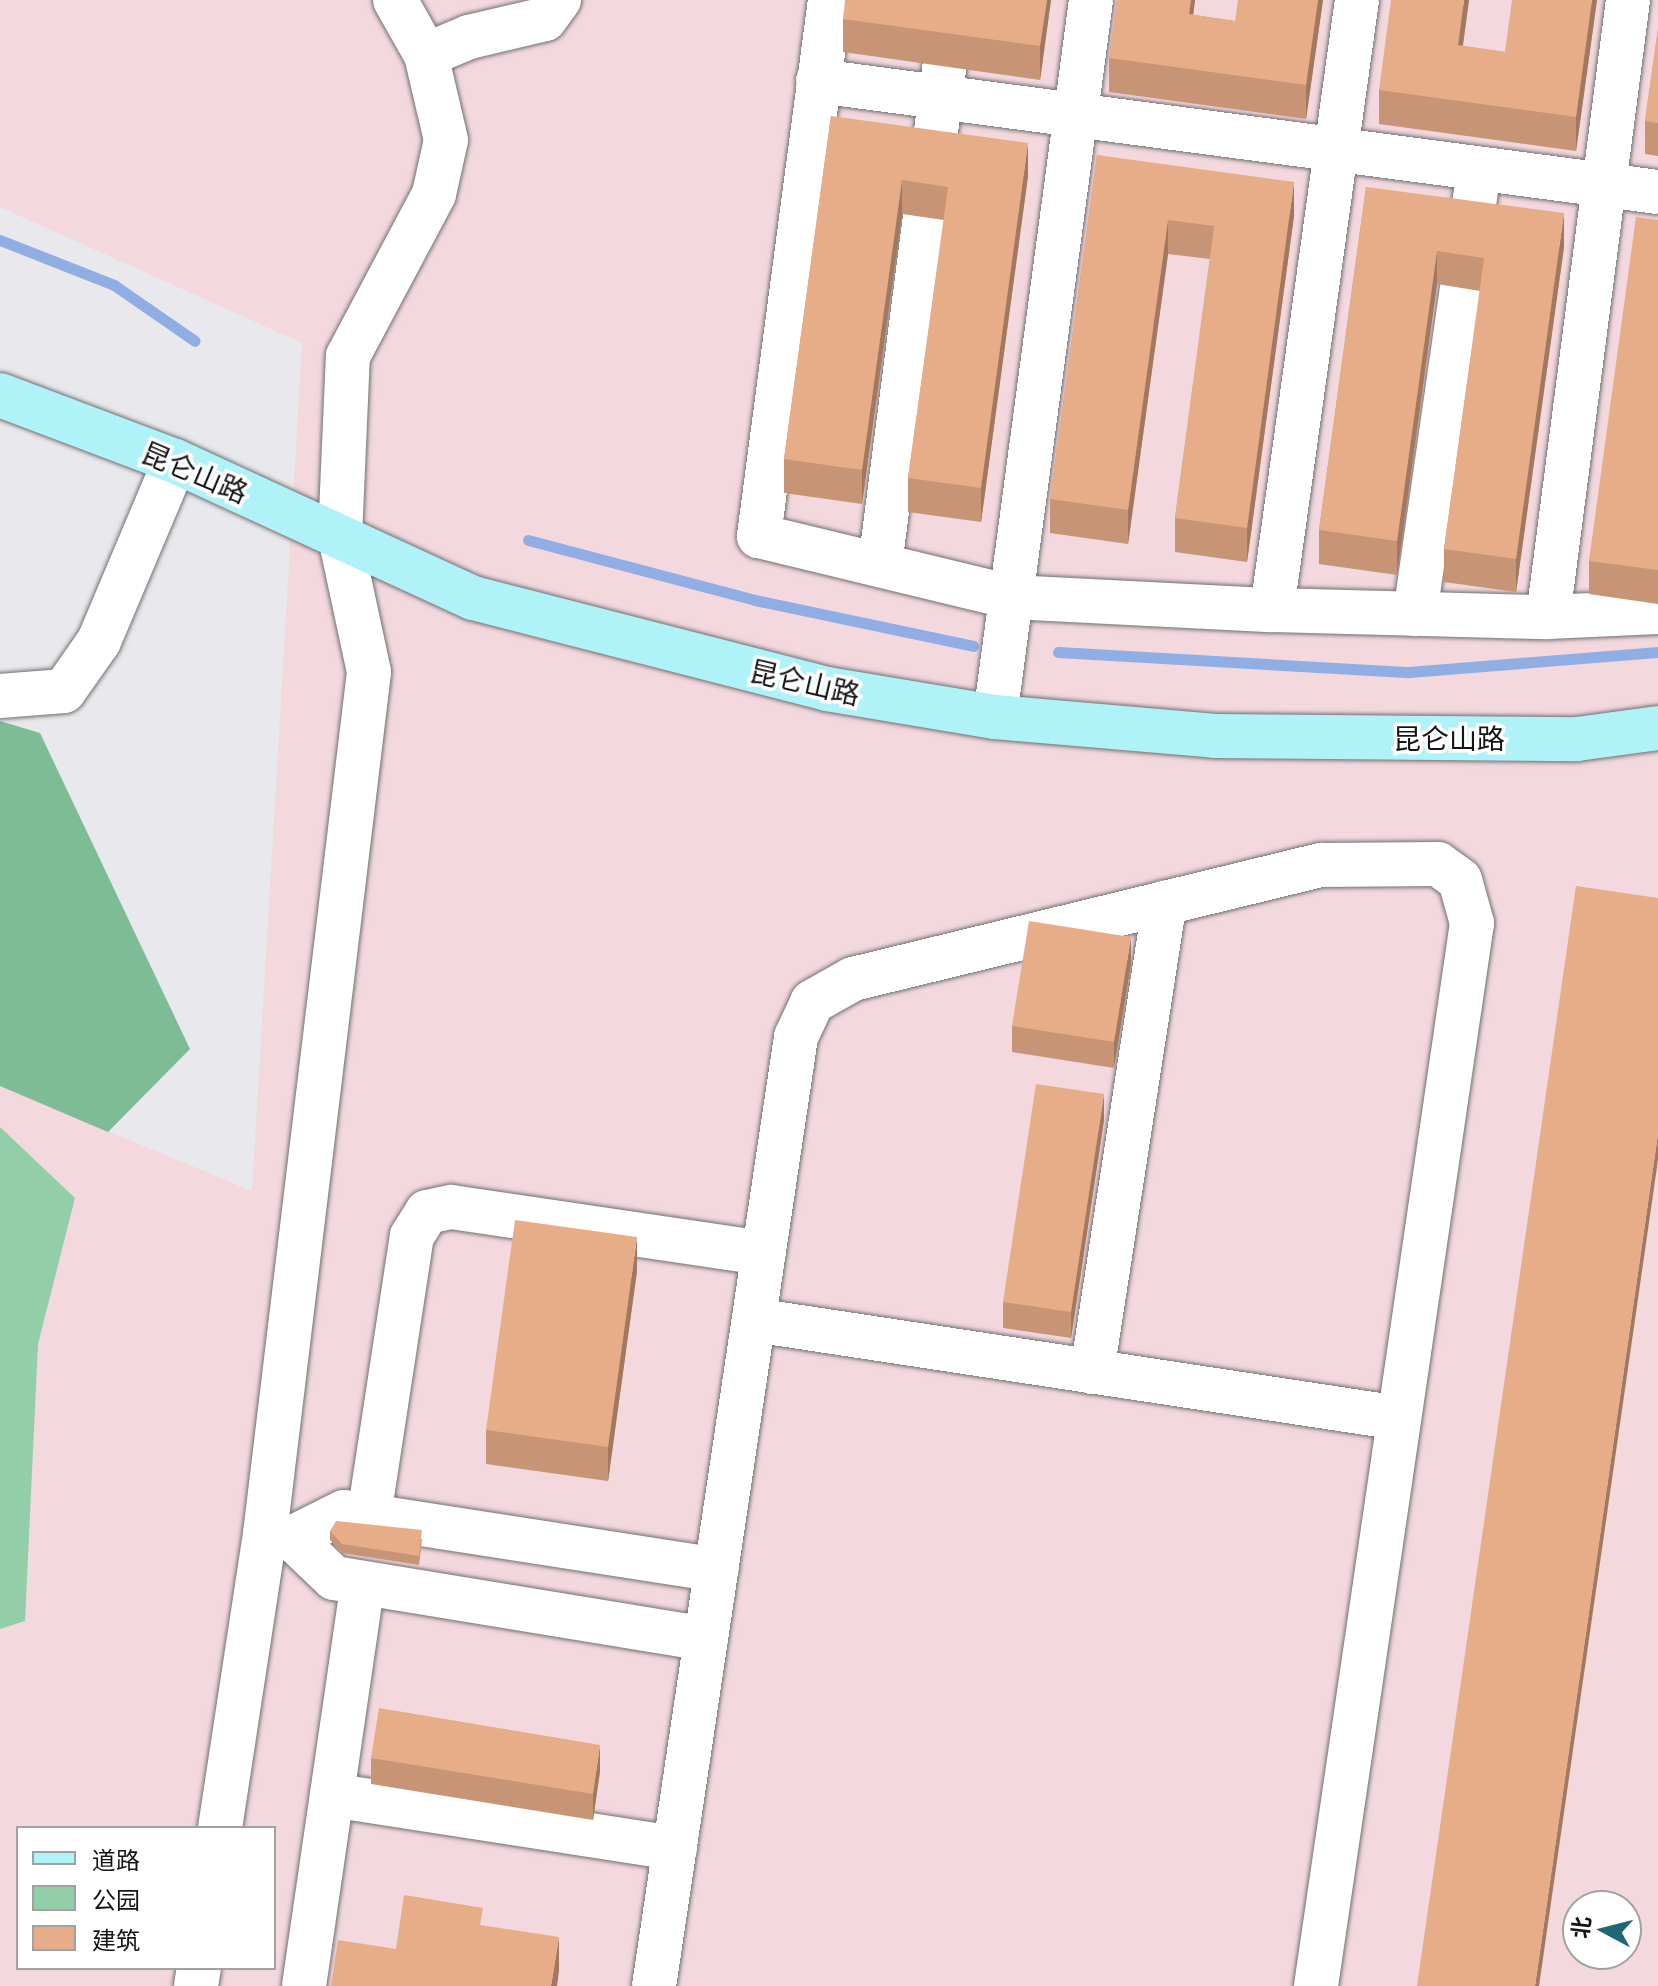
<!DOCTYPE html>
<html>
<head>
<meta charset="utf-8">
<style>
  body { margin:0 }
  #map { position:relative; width:1658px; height:1986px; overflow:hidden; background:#e9e9ed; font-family:"Exo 2","Noto Sans SC",sans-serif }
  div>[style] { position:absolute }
  .industrial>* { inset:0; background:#f3d8de }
  .green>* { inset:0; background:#92cea8 }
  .forest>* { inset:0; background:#7ebc95 }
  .stream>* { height:11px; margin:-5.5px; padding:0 5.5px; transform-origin:5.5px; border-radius:5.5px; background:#90aee4 }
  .roads { filter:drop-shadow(0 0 2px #707074) drop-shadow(0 0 2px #707074) }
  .minor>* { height:44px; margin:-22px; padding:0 22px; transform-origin:22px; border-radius:22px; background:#fff }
  .major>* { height:44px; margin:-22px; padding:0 22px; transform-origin:22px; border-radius:22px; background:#aff2f8 }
  .wall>* { inset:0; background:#c79475 }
  .shaded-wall>* { inset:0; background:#a2785f }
  .building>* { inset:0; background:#e7ac88 }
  span { translate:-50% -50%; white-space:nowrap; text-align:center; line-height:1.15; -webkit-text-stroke:7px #fff; paint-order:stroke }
  .street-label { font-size:28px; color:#141416 }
  .legend { position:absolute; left:16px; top:1826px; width:260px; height:144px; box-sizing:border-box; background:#fff; border:2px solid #a1a1a2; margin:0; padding:10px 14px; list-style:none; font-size:24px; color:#141416 }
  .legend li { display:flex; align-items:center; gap:16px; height:40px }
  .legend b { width:40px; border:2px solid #a1a1a2 }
  .north { position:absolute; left:1562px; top:1890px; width:80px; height:80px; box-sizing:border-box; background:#fff; border:2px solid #a1a1a2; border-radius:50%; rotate:277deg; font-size:22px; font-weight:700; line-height:32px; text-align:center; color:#141416 }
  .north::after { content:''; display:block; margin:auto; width:28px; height:36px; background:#206676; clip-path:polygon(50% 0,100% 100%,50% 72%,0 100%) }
</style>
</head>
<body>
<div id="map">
  <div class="industrial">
    <i style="clip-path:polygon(evenodd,0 0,1658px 0,1658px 1986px,0 1986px,0 1086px,252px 1191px,302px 343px,0 207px,0 0,18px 1828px,274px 1828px,274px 1968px,18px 1968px,18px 1828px,0 0,1578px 1906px,1626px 1906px,1626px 1954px,1578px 1954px,1578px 1906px)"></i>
  </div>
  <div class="green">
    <i style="clip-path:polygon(0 1127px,75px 1198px,38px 1344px,25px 1621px,0 1629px)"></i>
  </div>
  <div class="forest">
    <i style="clip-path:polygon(0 721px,40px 733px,190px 1049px,108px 1132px,0 1086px)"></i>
  </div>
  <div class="stream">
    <i style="left:0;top:240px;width:123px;rotate:21.5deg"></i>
    <i style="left:114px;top:285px;width:98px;rotate:34.7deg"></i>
    <i style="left:528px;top:540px;width:235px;rotate:14.8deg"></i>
    <i style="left:755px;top:600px;width:223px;rotate:11.9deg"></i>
    <i style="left:1058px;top:652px;width:352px;rotate:3.3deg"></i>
    <i style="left:1409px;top:672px;width:250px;rotate:-4.6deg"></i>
  </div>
  <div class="roads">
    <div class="minor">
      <i style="left:830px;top:0;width:541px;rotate:97.55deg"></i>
      <i style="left:759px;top:536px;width:259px;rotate:13.6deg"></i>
      <i style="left:1011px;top:597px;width:261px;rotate:2.9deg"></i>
      <i style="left:1272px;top:610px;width:276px;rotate:1.5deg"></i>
      <i style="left:1548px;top:617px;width:110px;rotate:-2.6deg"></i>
      <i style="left:426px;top:55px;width:47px;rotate:-22.7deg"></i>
      <i style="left:469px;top:37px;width:78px;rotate:-13.3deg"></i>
      <i style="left:545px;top:19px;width:24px;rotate:-54deg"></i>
      <i style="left:818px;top:81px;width:847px;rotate:7.53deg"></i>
      <i style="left:880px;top:565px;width:570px;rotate:-82.64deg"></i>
      <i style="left:1272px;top:610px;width:616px;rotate:-82.07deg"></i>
      <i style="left:1415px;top:614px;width:450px;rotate:-81.8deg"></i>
      <i style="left:1548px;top:617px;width:622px;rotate:-82.61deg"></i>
      <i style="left:0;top:696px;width:64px;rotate:-4.5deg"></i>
      <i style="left:64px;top:691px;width:61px;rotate:-55deg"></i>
      <i style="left:99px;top:641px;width:195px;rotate:-67.1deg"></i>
      <i style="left:995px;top:717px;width:723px;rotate:-82.37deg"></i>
      <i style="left:754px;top:1320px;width:652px;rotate:8.64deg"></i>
      <i style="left:1092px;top:1372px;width:475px;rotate:-81.2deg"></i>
      <i style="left:369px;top:1516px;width:283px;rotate:-81.3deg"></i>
      <i style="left:412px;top:1236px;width:28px;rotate:-58deg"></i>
      <i style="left:427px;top:1212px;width:25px;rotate:-12deg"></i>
      <i style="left:451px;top:1207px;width:316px;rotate:8.4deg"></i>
      <i style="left:265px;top:1534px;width:27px;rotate:8deg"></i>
      <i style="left:292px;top:1538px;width:58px;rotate:-26.6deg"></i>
      <i style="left:344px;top:1512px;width:377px;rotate:8.8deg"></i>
      <i style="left:292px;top:1538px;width:58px;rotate:43.6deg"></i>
      <i style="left:334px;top:1578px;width:377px;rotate:9.3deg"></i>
      <i style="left:332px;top:1795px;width:347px;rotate:8.8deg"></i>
      <i style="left:220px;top:1828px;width:297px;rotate:-81.3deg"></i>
      <i style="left:265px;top:1534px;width:868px;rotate:-83.12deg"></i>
      <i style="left:369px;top:672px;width:138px;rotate:-102.1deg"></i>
      <i style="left:340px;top:537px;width:181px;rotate:-87.5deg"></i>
      <i style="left:348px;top:356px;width:183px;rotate:-62deg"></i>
      <i style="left:434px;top:194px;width:55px;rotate:-77.5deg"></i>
      <i style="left:446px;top:140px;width:87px;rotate:-103.2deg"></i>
      <i style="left:426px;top:55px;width:63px;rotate:-119.4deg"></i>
      <i style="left:196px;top:1986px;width:18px;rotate:-81deg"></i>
      <i style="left:304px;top:1986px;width:407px;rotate:-81.7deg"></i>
      <i style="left:654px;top:1986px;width:960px;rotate:-81.49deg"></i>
      <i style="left:796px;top:1037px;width:38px;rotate:-65deg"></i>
      <i style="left:812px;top:1002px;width:47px;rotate:-29.3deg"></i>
      <i style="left:853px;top:979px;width:482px;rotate:-13.7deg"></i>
      <i style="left:1321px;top:865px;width:117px;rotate:-0.5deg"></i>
      <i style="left:1438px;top:864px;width:27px;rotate:36deg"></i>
      <i style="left:1460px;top:880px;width:45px;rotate:74.4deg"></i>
      <i style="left:1472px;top:923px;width:1074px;rotate:98.35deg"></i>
    </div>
    <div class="major">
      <i style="left:0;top:395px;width:187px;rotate:20.7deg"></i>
      <i style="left:175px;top:461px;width:328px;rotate:24.7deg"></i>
      <i style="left:473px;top:598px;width:366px;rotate:14.4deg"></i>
      <i style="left:827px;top:689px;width:170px;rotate:9.5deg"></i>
      <i style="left:995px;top:717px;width:221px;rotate:4.9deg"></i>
      <i style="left:1215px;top:736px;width:362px;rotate:0.5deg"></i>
      <i style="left:1577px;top:739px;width:82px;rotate:-7.7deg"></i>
    </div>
  </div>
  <div class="wall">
    <i style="clip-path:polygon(1051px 0,1040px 80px,843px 52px,843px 19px)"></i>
    <i style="clip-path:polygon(1117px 0,1195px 0,1193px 15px,1235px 21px,1323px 0,1306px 119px,1109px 92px,1109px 58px)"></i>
    <i style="clip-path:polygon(1469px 0,1463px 46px,1505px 52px,1597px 0,1576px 151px,1379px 124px,1379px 90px)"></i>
    <i style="clip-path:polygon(1658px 29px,1658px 156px,1645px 154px,1645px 121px)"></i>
    <i style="clip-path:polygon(831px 116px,1028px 176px,981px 522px,908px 512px,908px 478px,944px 220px,902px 214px,862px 504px,784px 493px,784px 459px)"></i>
    <i style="clip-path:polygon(1097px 155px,1294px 216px,1247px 562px,1175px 552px,1175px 518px,1210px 259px,1168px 254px,1128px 544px,1050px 533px,1050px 499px)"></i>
    <i style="clip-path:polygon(1366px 187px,1564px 247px,1516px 592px,1444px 582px,1444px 549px,1480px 291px,1437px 284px,1397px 575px,1319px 564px,1319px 530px)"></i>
    <i style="clip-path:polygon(1658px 220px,1658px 604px,1589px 594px,1589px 561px)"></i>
    <i style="clip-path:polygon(1131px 963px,1114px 1068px,1012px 1052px,1012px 1026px)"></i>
    <i style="clip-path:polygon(1104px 1120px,1071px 1338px,1003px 1328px,1003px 1302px)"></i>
    <i style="clip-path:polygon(637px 1271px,608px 1481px,486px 1464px,486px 1430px)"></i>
    <i style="clip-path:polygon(330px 1531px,422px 1539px,419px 1565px,342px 1553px,330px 1540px)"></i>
    <i style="clip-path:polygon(371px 1758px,600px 1771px,593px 1820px,371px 1784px)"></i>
  </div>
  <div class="shaded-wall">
    <i style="clip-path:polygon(1047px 0,1051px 0,1040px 80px,1040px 46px)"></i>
    <i style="clip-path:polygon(1191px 0,1195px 0,1189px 48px,1189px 14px)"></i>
    <i style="clip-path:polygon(1318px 0,1323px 0,1306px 119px,1306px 85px)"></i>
    <i style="clip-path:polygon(1464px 0,1469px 0,1458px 79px,1458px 45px)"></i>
    <i style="clip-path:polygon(1592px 0,1597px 0,1576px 151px,1576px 117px)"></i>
    <i style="clip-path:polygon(1028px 143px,1028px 176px,981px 522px,981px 488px)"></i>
    <i style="clip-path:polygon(902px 180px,902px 214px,862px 504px,862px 470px)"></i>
    <i style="clip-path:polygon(1294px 182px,1294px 216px,1247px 562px,1247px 528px)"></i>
    <i style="clip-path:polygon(1564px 213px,1564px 247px,1516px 592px,1516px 559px)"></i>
    <i style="clip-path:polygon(1168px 220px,1168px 254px,1128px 544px,1128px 510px)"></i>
    <i style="clip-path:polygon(1437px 251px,1437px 284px,1397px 575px,1397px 541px)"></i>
    <i style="clip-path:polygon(1131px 937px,1131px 963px,1114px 1068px,1114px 1042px)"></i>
    <i style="clip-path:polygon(1104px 1094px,1104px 1120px,1071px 1338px,1071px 1312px)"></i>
    <i style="clip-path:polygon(1658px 1134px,1658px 1160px,1539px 1986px,1535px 1986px)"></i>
    <i style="clip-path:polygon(637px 1237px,637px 1271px,608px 1481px,608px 1447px)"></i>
    <i style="clip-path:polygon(600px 1745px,600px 1771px,593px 1820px,593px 1794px)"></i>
    <i style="clip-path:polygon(559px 1937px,559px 1971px,557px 1986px,551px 1986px)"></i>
  </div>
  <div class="building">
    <i style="clip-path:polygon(845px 0,1047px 0,1040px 46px,843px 19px)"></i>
    <i style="clip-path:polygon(1117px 0,1191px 0,1189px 14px,1235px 21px,1238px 0,1318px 0,1306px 85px,1109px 58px)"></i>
    <i style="clip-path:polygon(1391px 0,1464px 0,1458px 45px,1505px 52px,1512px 0,1592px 0,1576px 117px,1379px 90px)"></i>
    <i style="clip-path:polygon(1658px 29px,1658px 123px,1645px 121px)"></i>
    <i style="clip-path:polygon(831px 116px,1028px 143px,981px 488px,908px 478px,948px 187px,902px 180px,862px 470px,784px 459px)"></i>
    <i style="clip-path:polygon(1097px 155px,1294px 182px,1247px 528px,1175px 518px,1214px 226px,1168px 220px,1128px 510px,1050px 499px)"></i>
    <i style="clip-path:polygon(1366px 187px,1564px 213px,1516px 559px,1444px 549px,1484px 258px,1437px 251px,1397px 541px,1319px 530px)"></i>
    <i style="clip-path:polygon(1636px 217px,1658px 220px,1658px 570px,1589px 561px)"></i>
    <i style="clip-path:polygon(1576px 886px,1658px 898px,1658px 1134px,1535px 1986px,1417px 1986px)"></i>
    <i style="clip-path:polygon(1029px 921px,1131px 937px,1114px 1042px,1012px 1026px)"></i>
    <i style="clip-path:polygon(1036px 1084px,1104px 1094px,1071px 1312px,1003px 1302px)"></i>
    <i style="clip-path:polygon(515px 1220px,637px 1237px,608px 1447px,486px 1430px)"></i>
    <i style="clip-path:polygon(336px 1521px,422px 1530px,419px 1556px,342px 1544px,330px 1531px)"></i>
    <i style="clip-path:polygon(379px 1708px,600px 1745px,593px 1794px,371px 1758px)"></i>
    <i style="clip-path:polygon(404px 1895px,483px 1908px,480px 1925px,559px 1937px,551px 1986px,331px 1986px,338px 1940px,396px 1949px)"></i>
  </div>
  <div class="street-label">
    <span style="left:195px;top:472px;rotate:23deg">昆仑山路</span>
    <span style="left:805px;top:682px;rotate:13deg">昆仑山路</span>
    <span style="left:1449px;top:738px">昆仑山路</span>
  </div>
  <ul class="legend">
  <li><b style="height:10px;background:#aff2f8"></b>道路</li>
  <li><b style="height:22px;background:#92cea8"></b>公园</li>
  <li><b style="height:22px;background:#e7ac88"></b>建筑</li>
  </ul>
  <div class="north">北</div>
</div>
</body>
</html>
